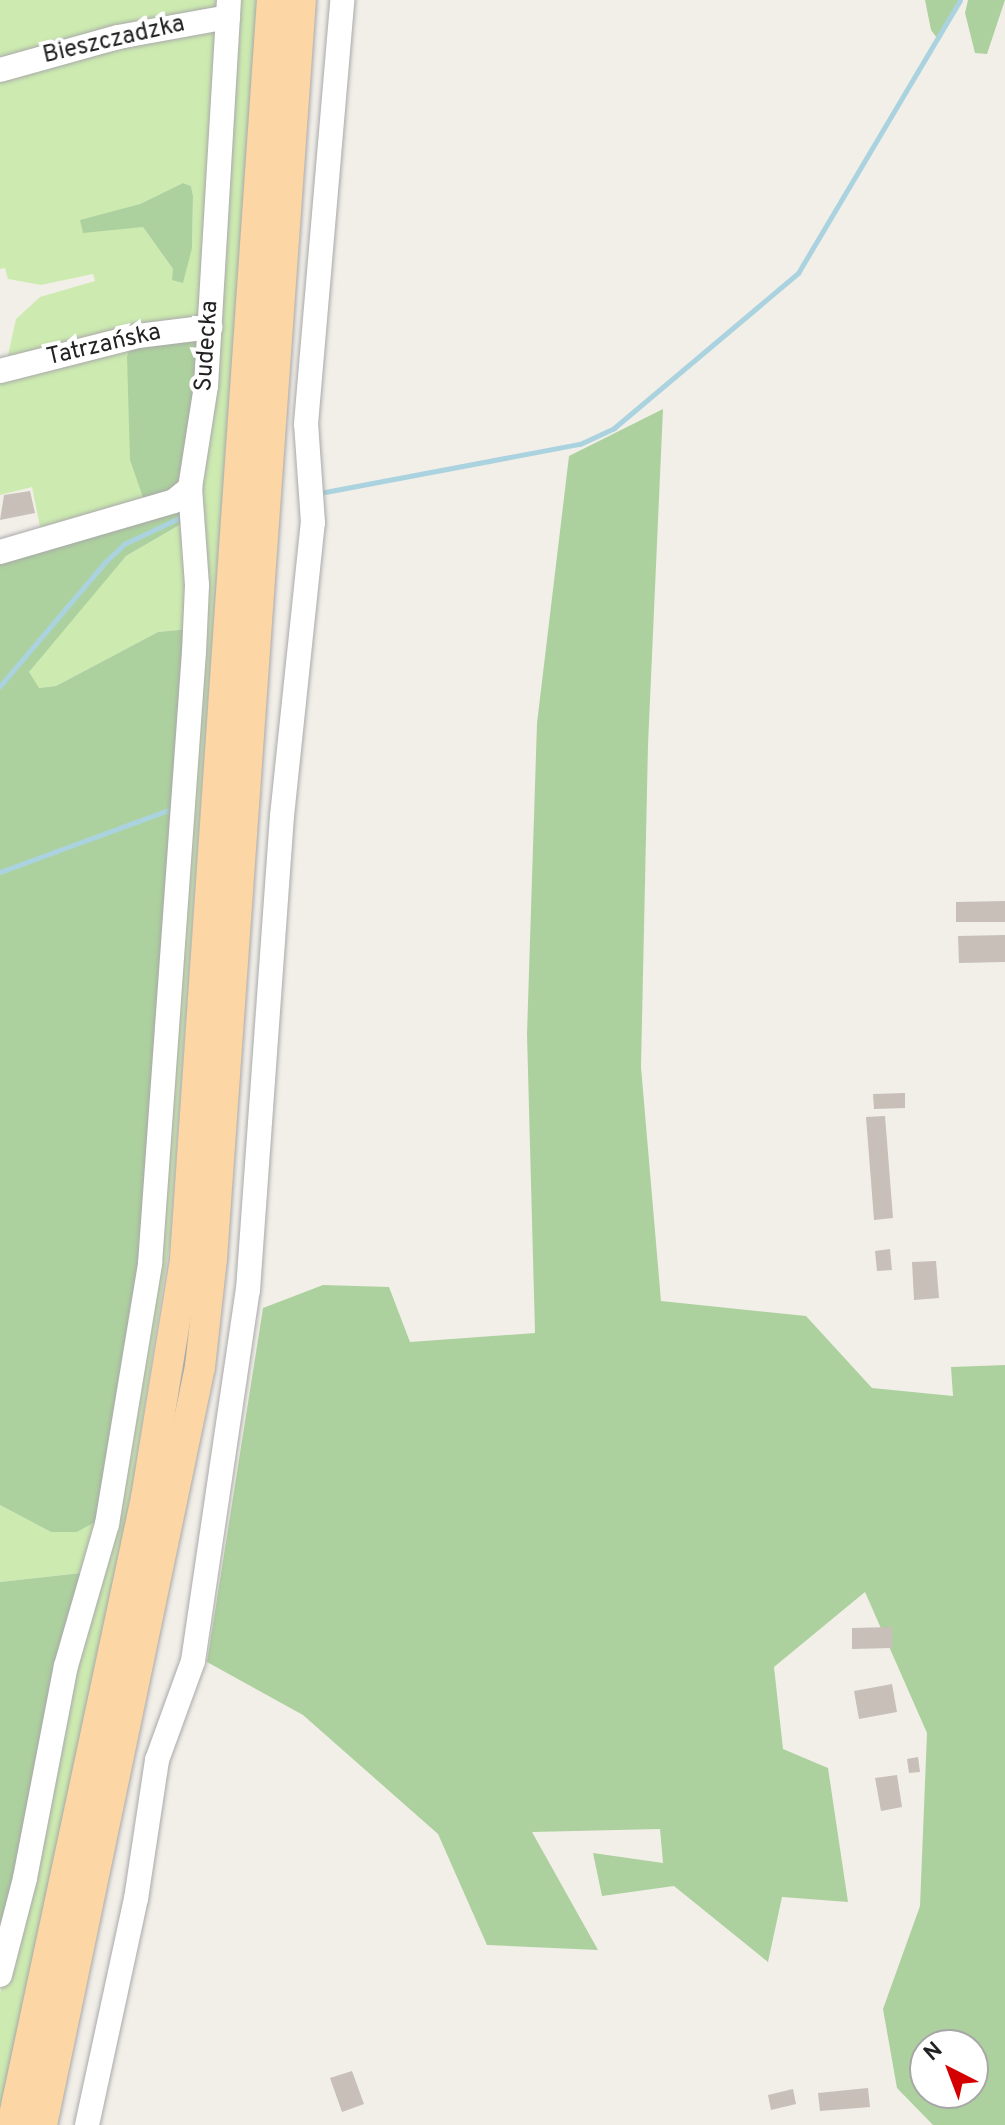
<!DOCTYPE html>
<html>
<head>
<meta charset="utf-8">
<style>
  body { margin:0 }
  #map { position:relative; width:1005px; height:2125px; overflow:hidden; background:#f2efe9; font-family:Overpass,sans-serif }
  div>[style] { position:absolute }
  .grass>* { inset:0; background:#cdebb0 }
  .forest>* { inset:0; background:#add19e }
  .stream>* { height:5px; margin:-2.5px; padding:0 2.5px; transform-origin:2.5px; border-radius:2.5px; background:#aad3df }
  .building>* { inset:0; background:#c7bfb8 }
  .roads { filter:drop-shadow(0 0 2px #a9a9a9) drop-shadow(0 0 2px #a9a9a9) }
  .minor>* { height:24px; margin:-12px; padding:0 12px; transform-origin:12px; border-radius:12px; background:#fff }
  .major>* { height:30px; margin:-15px; padding:0 15px; transform-origin:15px; border-radius:15px; background:#fcd6a4 }
  span { translate:-50% -50%; white-space:nowrap; text-align:center; line-height:1.15; -webkit-text-stroke:8px #fff; paint-order:stroke }
  .street-label { font-size:24px; color:#222 }
  .north { position:absolute; left:909px; top:2029px; width:80px; height:80px; box-sizing:border-box; background:#fff; border:2px solid #a7a7a7; border-radius:50%; rotate:318deg; font-size:22px; font-weight:700; line-height:32px; text-align:center; color:#222 }
  .north::after { content:''; display:block; margin:auto; width:28px; height:36px; background:#d40000; clip-path:polygon(50% 0,100% 100%,50% 72%,0 100%) }
</style>
</head>
<body>
<div id="map">
  <div class="grass">
    <i style="clip-path:polygon(evenodd,0 0,226px 0,201px 317px,17px 361px,8px 355px,16px 319px,40px 297px,95px 281px,93px 274px,41px 285px,8px 279px,5px 268px,0 269px,0 0,183px 183px,191px 186px,193px 196px,192px 248px,173px 269px,143px 227px,80px 221px,140px 204px,183px 183px)"></i>
    <i style="clip-path:polygon(234px 0,257px 0,170px 1242px,127px 1521px,0 2110px,0 1994px,104px 1555px)"></i>
    <i style="clip-path:polygon(131px 345px,146px 506px,42px 537px,32px 487px,0 495px,0 377px)"></i>
    <i style="clip-path:polygon(188px 520px,189px 629px,158px 632px,56px 686px,39px 688px,30px 681px,29px 672px,98px 584px,126px 556px)"></i>
    <i style="clip-path:polygon(0 1505px,51px 1532px,77px 1532px,103px 1518px,81px 1573px,0 1582px)"></i>
  </div>
  <div class="forest">
    <i style="clip-path:polygon(925px 0,960px 0,937px 38px,931px 30px)"></i>
    <i style="clip-path:polygon(968px 0,1005px 0,987px 54px,975px 53px,965px 13px)"></i>
    <i style="clip-path:polygon(183px 183px,191px 186px,193px 196px,192px 248px,183px 283px,172px 280px,173px 269px,143px 227px,83px 233px,80px 220px,140px 204px)"></i>
    <i style="clip-path:polygon(202px 339px,188px 481px,146px 506px,130px 460px,127px 357px,131px 345px)"></i>
    <i style="clip-path:polygon(evenodd,663px 409px,648px 745px,641px 1067px,661px 1301px,806px 1316px,872px 1388px,953px 1396px,951px 1367px,1005px 1365px,1005px 2125px,933px 2125px,897px 2088px,883px 2009px,920px 1906px,927px 1733px,865px 1592px,774px 1667px,783px 1749px,828px 1768px,848px 1902px,782px 1897px,768px 1962px,674px 1886px,602px 1896px,593px 1853px,663px 1863px,660px 1829px,532px 1832px,598px 1950px,487px 1945px,438px 1834px,303px 1715px,207px 1662px,263px 1308px,323px 1285px,389px 1287px,410px 1342px,535px 1333px,527px 1034px,537px 723px,569px 456px,663px 409px,925px 2045px,973px 2045px,973px 2093px,925px 2093px,925px 2045px)"></i>
    <i style="clip-path:polygon(177px 505px,188px 520px,126px 556px,29px 672px,39px 688px,56px 686px,158px 632px,189px 629px,154px 1157px,103px 1518px,77px 1532px,51px 1532px,0 1505px,0 555px)"></i>
    <i style="clip-path:polygon(81px 1573px,0 1940px,0 1582px)"></i>
  </div>
  <div class="stream">
    <i style="left:325px;top:492px;width:259px;rotate:-10.7deg"></i>
    <i style="left:580px;top:444px;width:38px;rotate:-25deg"></i>
    <i style="left:614px;top:428px;width:241px;rotate:-40.1deg"></i>
    <i style="left:798px;top:273px;width:317px;rotate:-59.3deg"></i>
    <i style="left:0;top:686px;width:162px;rotate:-49.7deg"></i>
    <i style="left:105px;top:562px;width:26px;rotate:-43deg"></i>
    <i style="left:124px;top:544px;width:61px;rotate:-25.3deg"></i>
    <i style="left:0;top:872px;width:177px;rotate:-20.2deg"></i>
  </div>
  <div class="building">
    <i style="clip-path:polygon(30px 491px,35px 513px,0 520px,4px 495px)"></i>
    <i style="clip-path:polygon(1005px 901px,1005px 922px,956px 922px,956px 902px)"></i>
    <i style="clip-path:polygon(1005px 935px,1005px 962px,959px 963px,958px 936px)"></i>
    <i style="clip-path:polygon(905px 1093px,905px 1108px,874px 1109px,873px 1094px)"></i>
    <i style="clip-path:polygon(885px 1116px,893px 1218px,874px 1220px,866px 1117px)"></i>
    <i style="clip-path:polygon(890px 1249px,892px 1270px,877px 1271px,875px 1251px)"></i>
    <i style="clip-path:polygon(936px 1261px,939px 1298px,914px 1300px,912px 1262px)"></i>
    <i style="clip-path:polygon(892px 1627px,892px 1648px,852px 1649px,852px 1628px)"></i>
    <i style="clip-path:polygon(892px 1684px,897px 1712px,859px 1719px,854px 1691px)"></i>
    <i style="clip-path:polygon(918px 1757px,920px 1772px,909px 1773px,907px 1759px)"></i>
    <i style="clip-path:polygon(897px 1775px,902px 1807px,881px 1811px,875px 1778px)"></i>
    <i style="clip-path:polygon(352px 2071px,364px 2104px,342px 2112px,330px 2078px)"></i>
    <i style="clip-path:polygon(868px 2088px,870px 2107px,820px 2111px,818px 2093px)"></i>
    <i style="clip-path:polygon(793px 2089px,796px 2104px,771px 2110px,768px 2095px)"></i>
  </div>
  <div class="roads">
    <div class="minor">
      <i style="left:0;top:70px;width:123px;rotate:-15.6deg"></i>
      <i style="left:118px;top:37px;width:112px;rotate:-10.3deg"></i>
      <i style="left:0;top:371px;width:142px;rotate:-14.2deg"></i>
      <i style="left:138px;top:336px;width:73px;rotate:-7.1deg"></i>
      <i style="left:0;top:552px;width:181px;rotate:-16.3deg"></i>
      <i style="left:174px;top:501px;width:21px;rotate:-39deg"></i>
      <i style="left:190px;top:488px;width:103px;rotate:-81.1deg"></i>
      <i style="left:206px;top:386px;width:387px;rotate:-86.6deg"></i>
      <i style="left:0;top:1975px;width:100px;rotate:-75.5deg"></i>
      <i style="left:25px;top:1878px;width:216px;rotate:-79.1deg"></i>
      <i style="left:66px;top:1666px;width:148px;rotate:-73.9deg"></i>
      <i style="left:107px;top:1524px;width:264px;rotate:-80.6deg"></i>
      <i style="left:150px;top:1264px;width:614px;rotate:-85.89deg"></i>
      <i style="left:194px;top:652px;width:67px;rotate:-87.4deg"></i>
      <i style="left:197px;top:585px;width:97px;rotate:-94.1deg"></i>
      <i style="left:87px;top:2125px;width:231px;rotate:-77.8deg"></i>
      <i style="left:136px;top:1899px;width:141px;rotate:-81.4deg"></i>
      <i style="left:157px;top:1760px;width:105px;rotate:-70deg"></i>
      <i style="left:193px;top:1661px;width:375px;rotate:-81.6deg"></i>
      <i style="left:248px;top:1290px;width:475px;rotate:-85.9deg"></i>
      <i style="left:282px;top:816px;width:295px;rotate:-84deg"></i>
      <i style="left:313px;top:523px;width:99px;rotate:-94deg"></i>
      <i style="left:306px;top:424px;width:426px;rotate:-85.1deg"></i>
    </div>
    <div class="major">
      <i style="left:12px;top:2125px;width:641px;rotate:-77.94deg"></i>
      <i style="left:146px;top:1498px;width:242px;rotate:-80.7deg"></i>
      <i style="left:185px;top:1259px;width:1262px;rotate:-86.05deg"></i>
      <i style="left:42px;top:2125px;width:774px;rotate:-78.23deg"></i>
      <i style="left:200px;top:1367px;width:109px;rotate:-83.7deg"></i>
      <i style="left:212px;top:1259px;width:1262px;rotate:-85.96deg"></i>
    </div>
  </div>
  <div class="street-label">
    <span style="left:114px;top:41px;rotate:-13deg">Bieszczadzka</span>
    <span style="left:104px;top:346px;rotate:-13deg">Tatrzańska</span>
    <span style="left:208px;top:346px;rotate:-86deg">Sudecka</span>
  </div>
  <div class="north">N</div>
</div>
</body>
</html>
